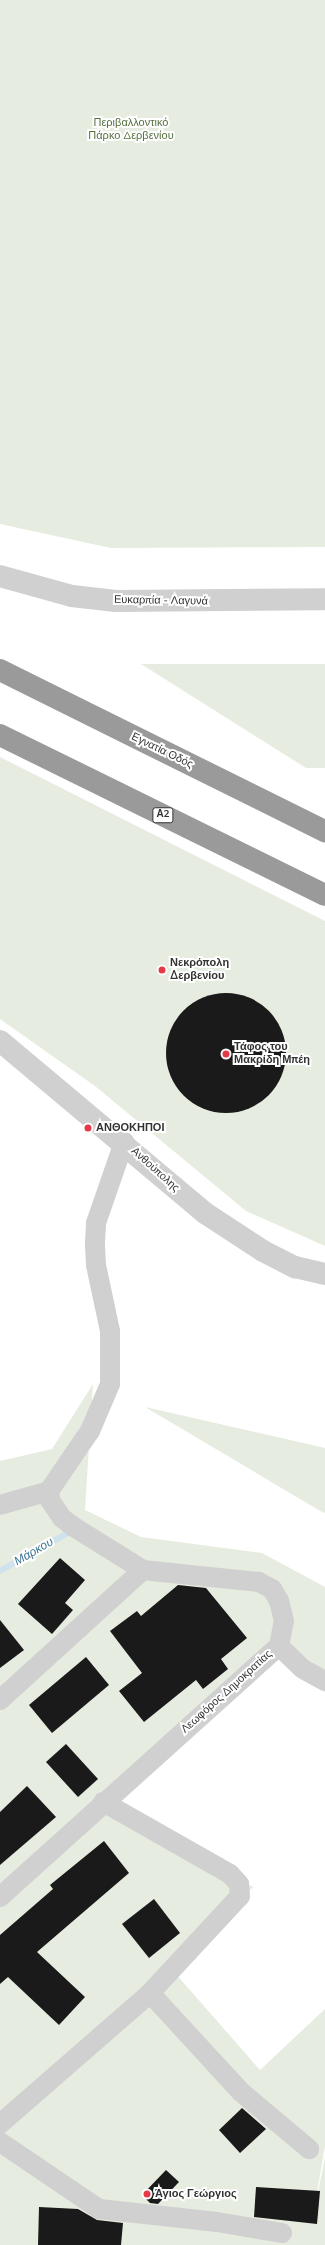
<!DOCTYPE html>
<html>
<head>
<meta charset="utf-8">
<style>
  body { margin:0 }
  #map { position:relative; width:325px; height:2245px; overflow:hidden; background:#fff; font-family:"Nunito Sans",sans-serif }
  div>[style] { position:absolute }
  .green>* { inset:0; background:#e6ecdf }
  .stream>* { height:5.5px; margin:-2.75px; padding:0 2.75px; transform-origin:2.75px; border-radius:2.75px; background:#cfe2ee }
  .building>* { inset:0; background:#1a1a1a }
  .round { border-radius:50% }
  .minor>* { height:20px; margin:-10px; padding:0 10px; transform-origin:10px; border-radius:10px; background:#d0d0d0 }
  .tertiary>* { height:22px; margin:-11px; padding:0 11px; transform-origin:11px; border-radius:11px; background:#d0d0d0 }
  .motorway>* { height:22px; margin:-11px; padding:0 11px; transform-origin:11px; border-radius:11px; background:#9a9a9a }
  .dots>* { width:11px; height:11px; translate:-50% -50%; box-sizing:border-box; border:2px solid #fff; border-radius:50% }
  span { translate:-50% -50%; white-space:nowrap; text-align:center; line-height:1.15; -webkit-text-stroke:4px #fff; paint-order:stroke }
  .shield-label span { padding:1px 3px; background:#fff; border:1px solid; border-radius:3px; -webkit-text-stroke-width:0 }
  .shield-label { font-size:10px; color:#333; font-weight:700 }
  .park-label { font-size:11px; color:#56703f }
  .street-label { font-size:11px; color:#333 }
  .poi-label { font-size:11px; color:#333; font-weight:700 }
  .left { translate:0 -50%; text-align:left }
  .water-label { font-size:12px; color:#3f7597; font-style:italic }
</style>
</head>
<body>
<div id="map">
  <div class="green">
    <i style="clip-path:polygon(0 0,325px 0,325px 547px,111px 548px,0 524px)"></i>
    <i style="clip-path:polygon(141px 664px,325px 664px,325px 768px,306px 768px)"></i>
    <i style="clip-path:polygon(0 757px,325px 921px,325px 1246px,246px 1211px,95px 1086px,0 1019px)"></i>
    <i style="clip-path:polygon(93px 1384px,85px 1510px,141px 1537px,262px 1553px,325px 1587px,325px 1681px,279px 1646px,104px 1802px,253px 1887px,175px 1973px,260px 2070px,325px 2009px,325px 2146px,311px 2227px,325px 2157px,325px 2245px,0 2245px,0 1461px,52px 1449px)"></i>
    <i style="clip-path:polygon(145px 1407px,325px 1448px,325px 1513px,322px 1512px)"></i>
  </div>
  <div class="stream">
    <i style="left:0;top:1571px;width:78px;rotate:-29.2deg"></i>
  </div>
  <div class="building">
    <i class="round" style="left:166px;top:993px;width:120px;height:120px"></i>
    <i style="clip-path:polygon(60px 1558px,85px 1580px,65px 1603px,73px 1610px,52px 1634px,18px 1604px)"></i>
    <i style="clip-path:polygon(178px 1585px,206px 1588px,247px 1638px,221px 1659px,228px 1669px,203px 1689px,196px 1680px,144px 1722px,119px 1691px,142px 1673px,110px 1631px,137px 1611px,141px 1616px)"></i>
    <i style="clip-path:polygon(0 1620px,24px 1650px,0 1668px)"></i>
    <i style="clip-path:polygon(86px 1657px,109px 1685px,52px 1733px,29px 1705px)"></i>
    <i style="clip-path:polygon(66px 1744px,98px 1779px,78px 1797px,46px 1762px)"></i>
    <i style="clip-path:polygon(27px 1786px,56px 1817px,0 1865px,0 1812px)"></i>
    <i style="clip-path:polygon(104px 1841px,129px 1873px,37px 1952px,85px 1997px,59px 2025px,8px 1977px,0 1984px,0 1935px,53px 1889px,50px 1885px)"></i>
    <i style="clip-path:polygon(154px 1899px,180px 1933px,149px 1958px,122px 1924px)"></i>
    <i style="clip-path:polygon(242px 2108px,266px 2129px,240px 2153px,219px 2130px)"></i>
    <i style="clip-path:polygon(166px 2170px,179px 2182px,158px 2204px,150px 2203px,142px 2195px)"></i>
    <i style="clip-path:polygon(256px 2187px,320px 2191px,317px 2224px,254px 2217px)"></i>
    <i style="clip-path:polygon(39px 2207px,78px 2209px,97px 2220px,123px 2223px,121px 2245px,38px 2245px)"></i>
  </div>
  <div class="minor">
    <i style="left:0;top:1505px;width:51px;rotate:-15.9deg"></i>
    <i style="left:279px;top:1646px;width:33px;rotate:44deg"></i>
    <i style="left:303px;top:1669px;width:25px;rotate:29deg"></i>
    <i style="left:0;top:1700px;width:193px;rotate:-42.3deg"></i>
    <i style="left:0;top:1897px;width:375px;rotate:-42deg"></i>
    <i style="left:279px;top:1646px;width:25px;rotate:-79deg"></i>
    <i style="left:284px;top:1621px;width:21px;rotate:-104deg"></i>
    <i style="left:279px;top:1601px;width:14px;rotate:-120deg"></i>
    <i style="left:272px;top:1589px;width:15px;rotate:-152deg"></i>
    <i style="left:259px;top:1582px;width:117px;rotate:-174.1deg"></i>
    <i style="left:143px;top:1570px;width:81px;rotate:-148.1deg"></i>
    <i style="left:74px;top:1527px;width:15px;rotate:-143deg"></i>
    <i style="left:62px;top:1518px;width:22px;rotate:-124deg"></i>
    <i style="left:50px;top:1500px;width:9px;rotate:-96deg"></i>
    <i style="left:49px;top:1491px;width:73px;rotate:-55.7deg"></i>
    <i style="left:90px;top:1431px;width:51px;rotate:-66.9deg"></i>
    <i style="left:110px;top:1384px;width:53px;rotate:-90deg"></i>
    <i style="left:110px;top:1331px;width:67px;rotate:-102deg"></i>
    <i style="left:96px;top:1265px;width:22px;rotate:-93deg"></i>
    <i style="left:95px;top:1243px;width:20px;rotate:-87deg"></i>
    <i style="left:96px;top:1223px;width:86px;rotate:-70.9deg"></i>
    <i style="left:150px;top:1993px;width:134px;rotate:47.4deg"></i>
    <i style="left:241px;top:2092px;width:89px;rotate:40deg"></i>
    <i style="left:0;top:2124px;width:199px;rotate:-41.1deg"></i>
    <i style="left:150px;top:1993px;width:132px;rotate:-47.1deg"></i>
    <i style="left:240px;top:1896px;width:12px;rotate:-95deg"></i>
    <i style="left:239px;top:1884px;width:13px;rotate:-132deg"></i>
    <i style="left:230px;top:1874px;width:146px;rotate:-150.4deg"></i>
    <i style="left:0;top:2142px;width:120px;rotate:34.1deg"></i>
    <i style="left:99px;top:2209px;width:119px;rotate:6.3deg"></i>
    <i style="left:217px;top:2222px;width:66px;rotate:9.6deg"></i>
  </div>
  <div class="tertiary">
    <i style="left:0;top:576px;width:75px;rotate:15.5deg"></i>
    <i style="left:72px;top:596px;width:44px;rotate:6.5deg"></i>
    <i style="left:116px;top:601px;width:209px;rotate:-0.5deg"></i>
    <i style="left:0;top:1041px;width:268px;rotate:40deg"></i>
    <i style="left:205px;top:1213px;width:69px;rotate:33.2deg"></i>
    <i style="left:263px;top:1251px;width:36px;rotate:27deg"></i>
    <i style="left:295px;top:1267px;width:31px;rotate:13deg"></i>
  </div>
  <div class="motorway">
    <i style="left:0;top:670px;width:363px;rotate:26.4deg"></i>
    <i style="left:0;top:735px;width:362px;rotate:26.2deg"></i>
  </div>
  <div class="dots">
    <i style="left:162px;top:970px;background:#e63946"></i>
    <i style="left:226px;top:1054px;background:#e63946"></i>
    <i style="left:88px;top:1128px;background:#e63946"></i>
    <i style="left:147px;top:2194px;background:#e63946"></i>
  </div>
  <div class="shield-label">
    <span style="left:163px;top:815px">Α2</span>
  </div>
  <div class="park-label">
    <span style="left:131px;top:130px">Περιβαλλοντικό<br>Πάρκο Δερβενίου</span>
  </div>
  <div class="street-label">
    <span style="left:161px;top:601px;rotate:1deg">Ευκαρπία - Λαγυνά</span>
    <span style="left:162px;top:751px;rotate:26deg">Εγνατία Οδός</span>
    <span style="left:155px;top:1170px;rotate:42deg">Ανθούπολης</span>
    <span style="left:227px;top:1692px;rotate:-42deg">Λεωφόρος Δημοκρατίας</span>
  </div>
  <div class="poi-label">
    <span class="left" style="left:170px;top:970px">Νεκρόπολη<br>Δερβενίου</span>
    <span class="left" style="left:234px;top:1054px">Τάφος του<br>Μακρίδη Μπέη</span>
    <span class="left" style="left:96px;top:1128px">ΑΝΘΟΚΗΠΟΙ</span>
    <span class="left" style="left:155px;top:2194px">Άγιος Γεώργιος</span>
  </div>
  <div class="water-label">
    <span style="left:34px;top:1552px;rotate:-30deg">Μάρκου</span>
  </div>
</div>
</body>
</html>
